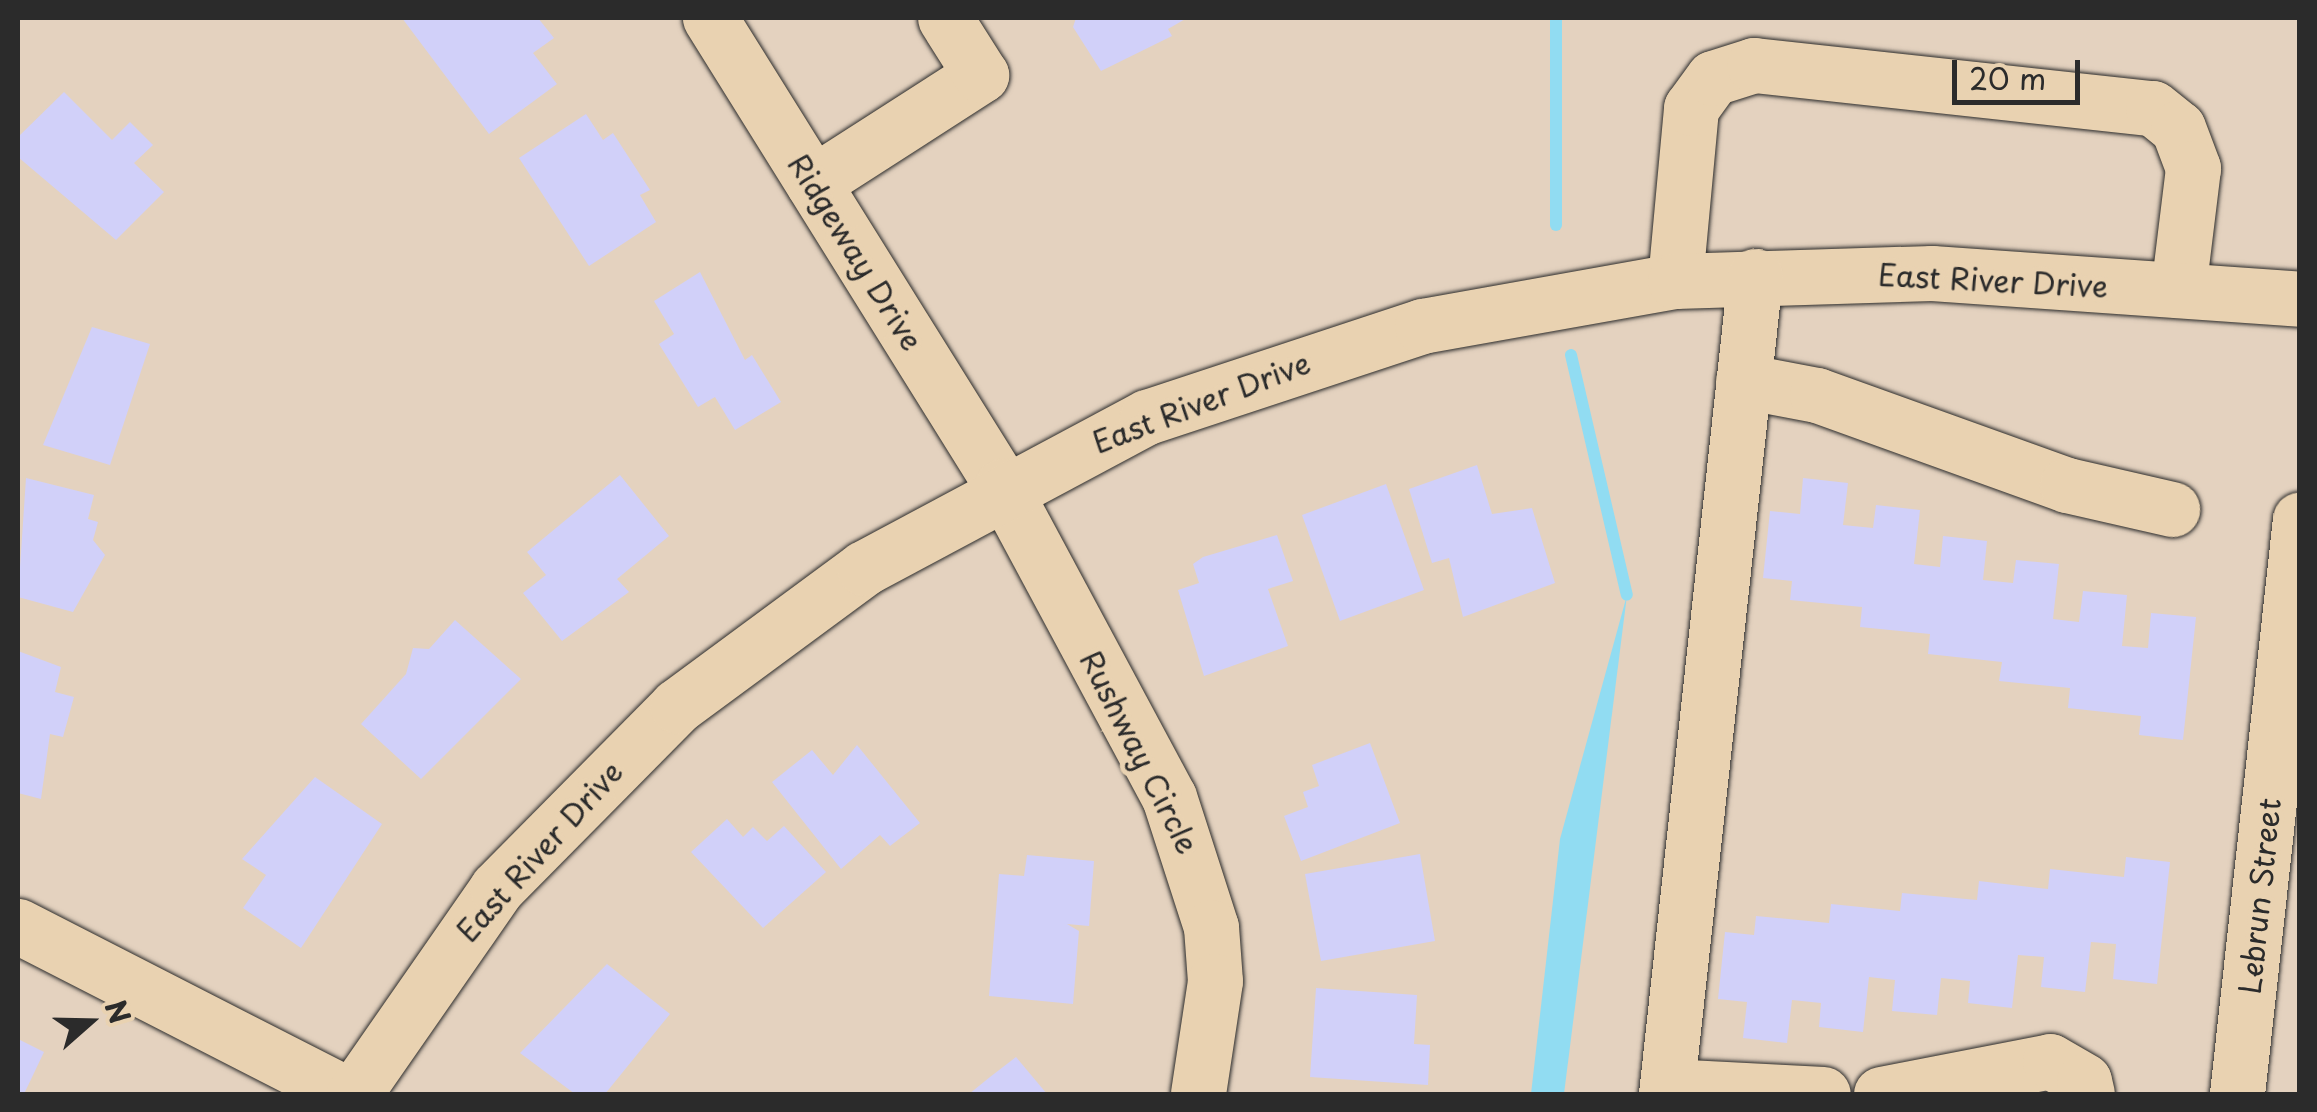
<!DOCTYPE html>
<html>
<head>
<meta charset="utf-8">
<style>
  body { margin:0 }
  #map { position:relative; width:2317px; height:1112px; overflow:hidden; background:#e4d2bf; font-family:"Playpen Sans",sans-serif }
  div>[style] { position:absolute }
  .water>* { inset:0; background:#91dcf2 }
  .stream>* { height:12px; margin:-6px; padding:0 6px; transform-origin:6px; border-radius:6px; background:#91dcf2 }
  .building>* { inset:0; background:#d1d0f9 }
  .roads { filter:drop-shadow(0 0 2px #2b2b2b) drop-shadow(0 0 2px #2b2b2b) }
  .minor>* { height:55px; margin:-27.5px; padding:0 27.5px; transform-origin:27.5px; border-radius:27.5px; background:#e9d2b1 }
  span { translate:-50% -50%; white-space:nowrap; text-align:center; line-height:1.15; -webkit-text-stroke:10px #e9d2b1; paint-order:stroke }
  .street-label { font-size:30px; color:#2b2b2b }
  .frame { position:absolute; inset:0; border:20px solid #2b2b2b; pointer-events:none }
  .north { position:absolute; left:40px; top:972px; width:100px; height:100px; -webkit-text-stroke:8px #e9d2b1; paint-order:stroke; rotate:70deg; font-size:28px; font-weight:700; line-height:40px; text-align:center; color:#2b2b2b }
  .north::after { content:''; display:block; margin:auto; width:35px; height:45px; background:#2b2b2b; clip-path:polygon(50% 0,100% 100%,50% 72%,0 100%) }
  .scale { position:absolute; left:1952px; top:60px; width:128px; height:45px; box-sizing:border-box; border:5px solid #2b2b2b; border-top:0; padding-left:12px; font-size:30px; line-height:35px; white-space:nowrap; color:#2b2b2b; -webkit-text-stroke:8px #e9d2b1; paint-order:stroke }
</style>
</head>
<body>
<div id="map">
  <div class="water">
    <i style="clip-path:polygon(1627px 595px,1564px 1094px,1531px 1094px,1560px 839px)"></i>
  </div>
  <div class="stream">
    <i style="left:1556px;top:225px;width:207px;rotate:-90deg"></i>
    <i style="left:1571px;top:355px;width:246px;rotate:76.9deg"></i>
  </div>
  <div class="building">
    <i style="clip-path:polygon(402px 18px,538px 18px,554px 38px,533px 53px,557px 84px,489px 134px)"></i>
    <i style="clip-path:polygon(1076px 18px,1187px 18px,1168px 29px,1172px 36px,1101px 71px,1073px 27px)"></i>
    <i style="clip-path:polygon(64px 92px,112px 140px,130px 122px,153px 145px,134px 163px,164px 192px,116px 240px,18px 157px,18px 137px)"></i>
    <i style="clip-path:polygon(586px 114px,603px 140px,613px 133px,650px 190px,640px 195px,656px 222px,589px 266px,519px 158px)"></i>
    <i style="clip-path:polygon(700px 272px,745px 360px,752px 355px,781px 402px,735px 430px,715px 397px,698px 407px,659px 344px,674px 334px,654px 301px)"></i>
    <i style="clip-path:polygon(92px 327px,150px 344px,110px 465px,43px 445px)"></i>
    <i style="clip-path:polygon(1477px 465px,1492px 514px,1532px 508px,1555px 583px,1463px 617px,1449px 558px,1432px 563px,1409px 489px)"></i>
    <i style="clip-path:polygon(620px 475px,669px 536px,617px 579px,629px 592px,562px 641px,523px 593px,546px 575px,527px 552px)"></i>
    <i style="clip-path:polygon(26px 478px,94px 495px,88px 519px,98px 522px,93px 540px,105px 555px,73px 612px,18px 597px)"></i>
    <i style="clip-path:polygon(1803px 478px,1848px 483px,1843px 525px,1873px 528px,1876px 505px,1920px 510px,1914px 564px,1940px 567px,1943px 536px,1987px 541px,1983px 580px,2013px 583px,2016px 560px,2059px 564px,2053px 619px,2079px 622px,2083px 591px,2127px 595px,2122px 646px,2148px 648px,2151px 613px,2196px 617px,2183px 740px,2139px 735px,2141px 716px,2068px 708px,2070px 688px,1999px 681px,2002px 662px,1928px 654px,1930px 634px,1860px 627px,1862px 607px,1790px 600px,1792px 581px,1763px 578px,1770px 511px,1800px 514px)"></i>
    <i style="clip-path:polygon(1386px 484px,1424px 590px,1340px 621px,1302px 515px)"></i>
    <i style="clip-path:polygon(1277px 535px,1293px 581px,1268px 589px,1288px 646px,1204px 676px,1178px 590px,1199px 583px,1193px 564px,1203px 557px)"></i>
    <i style="clip-path:polygon(455px 620px,521px 679px,421px 779px,361px 724px,406px 674px,413px 648px,429px 649px)"></i>
    <i style="clip-path:polygon(18px 651px,61px 667px,55px 692px,74px 697px,63px 737px,50px 734px,41px 799px,18px 793px)"></i>
    <i style="clip-path:polygon(1370px 743px,1400px 823px,1301px 861px,1284px 816px,1308px 807px,1303px 792px,1319px 786px,1312px 765px)"></i>
    <i style="clip-path:polygon(857px 745px,920px 823px,890px 846px,880px 835px,841px 869px,772px 782px,812px 750px,833px 775px)"></i>
    <i style="clip-path:polygon(315px 777px,382px 824px,301px 948px,243px 908px,266px 875px,242px 859px)"></i>
    <i style="clip-path:polygon(727px 819px,743px 837px,753px 827px,767px 841px,784px 826px,826px 872px,763px 928px,691px 852px)"></i>
    <i style="clip-path:polygon(1420px 854px,1435px 941px,1321px 961px,1305px 874px)"></i>
    <i style="clip-path:polygon(1027px 855px,1094px 861px,1089px 926px,1067px 924px,1079px 931px,1073px 1004px,989px 996px,999px 874px,1024px 876px)"></i>
    <i style="clip-path:polygon(2126px 857px,2170px 862px,2157px 984px,2113px 979px,2116px 944px,2091px 942px,2085px 992px,2041px 987px,2044px 957px,2018px 955px,2012px 1008px,1968px 1003px,1970px 981px,1941px 978px,1937px 1015px,1892px 1011px,1895px 980px,1869px 977px,1863px 1032px,1819px 1027px,1821px 1003px,1792px 1000px,1787px 1043px,1743px 1038px,1747px 1002px,1718px 999px,1725px 932px,1754px 935px,1756px 916px,1829px 923px,1831px 904px,1900px 911px,1902px 893px,1977px 900px,1979px 881px,2048px 889px,2050px 869px,2124px 877px)"></i>
    <i style="clip-path:polygon(607px 964px,670px 1014px,605px 1094px,575px 1094px,520px 1053px)"></i>
    <i style="clip-path:polygon(1316px 988px,1417px 995px,1414px 1044px,1430px 1045px,1428px 1085px,1310px 1077px)"></i>
    <i style="clip-path:polygon(18px 1039px,44px 1052px,24px 1094px,18px 1094px)"></i>
    <i style="clip-path:polygon(1016px 1057px,1047px 1094px,969px 1094px,990px 1077px)"></i>
  </div>
  <div class="roads">
    <div class="minor">
      <i style="left:710px;top:18px;width:552px;rotate:58.04deg"></i>
      <i style="left:1002px;top:486px;width:353px;rotate:61.8deg"></i>
      <i style="left:1169px;top:797px;width:137px;rotate:72.1deg"></i>
      <i style="left:1211px;top:927px;width:54px;rotate:85.8deg"></i>
      <i style="left:1215px;top:981px;width:114px;rotate:98.6deg"></i>
      <i style="left:813px;top:183px;width:200px;rotate:-32.7deg"></i>
      <i style="left:981px;top:75px;width:67px;rotate:-122.3deg"></i>
      <i style="left:1675px;top:281px;width:174px;rotate:-84.7deg"></i>
      <i style="left:1691px;top:108px;width:37px;rotate:-54deg"></i>
      <i style="left:1713px;top:78px;width:43px;rotate:-17.6deg"></i>
      <i style="left:1754px;top:65px;width:401px;rotate:6.2deg"></i>
      <i style="left:2153px;top:108px;width:32px;rotate:39deg"></i>
      <i style="left:2178px;top:128px;width:43px;rotate:69.4deg"></i>
      <i style="left:2193px;top:168px;width:123px;rotate:97deg"></i>
      <i style="left:1743px;top:381px;width:75px;rotate:10.7deg"></i>
      <i style="left:1817px;top:395px;width:266px;rotate:19.8deg"></i>
      <i style="left:2067px;top:485px;width:108px;rotate:12.9deg"></i>
      <i style="left:18px;top:926px;width:369px;rotate:27.1deg"></i>
      <i style="left:1667px;top:1086px;width:156px;rotate:2.9deg"></i>
      <i style="left:354px;top:1094px;width:251px;rotate:-55.2deg"></i>
      <i style="left:497px;top:888px;width:256px;rotate:-45.3deg"></i>
      <i style="left:677px;top:706px;width:232px;rotate:-36.4deg"></i>
      <i style="left:864px;top:568px;width:321px;rotate:-28.1deg"></i>
      <i style="left:1147px;top:417px;width:290px;rotate:-18.3deg"></i>
      <i style="left:1422px;top:326px;width:257px;rotate:-10.1deg"></i>
      <i style="left:1675px;top:281px;width:257px;rotate:-1.8deg"></i>
      <i style="left:1932px;top:273px;width:369px;rotate:4deg"></i>
      <i style="left:1666px;top:1094px;width:823px;rotate:-83.79deg"></i>
      <i style="left:1881px;top:1094px;width:172px;rotate:-11deg"></i>
      <i style="left:2050px;top:1061px;width:39px;rotate:30deg"></i>
      <i style="left:2084px;top:1081px;width:13px;rotate:77deg"></i>
      <i style="left:2237px;top:1094px;width:578px;rotate:-83.75deg"></i>
    </div>
  </div>
  <div class="street-label">
    <span style="left:856px;top:252px;rotate:58deg">Ridgeway Drive</span>
    <span style="left:1993px;top:280px;rotate:3deg">East River Drive</span>
    <span style="left:1201px;top:402px;rotate:-21deg">East River Drive</span>
    <span style="left:1140px;top:752px;rotate:63deg">Rushway Circle</span>
    <span style="left:539px;top:851px;rotate:-48deg">East River Drive</span>
    <span style="left:2259px;top:896px;rotate:-84deg">Lebrun Street</span>
  </div>
  <div class="frame"></div>
  <div class="north">N</div>
  <div class="scale">20 m</div>
</div>
</body>
</html>
